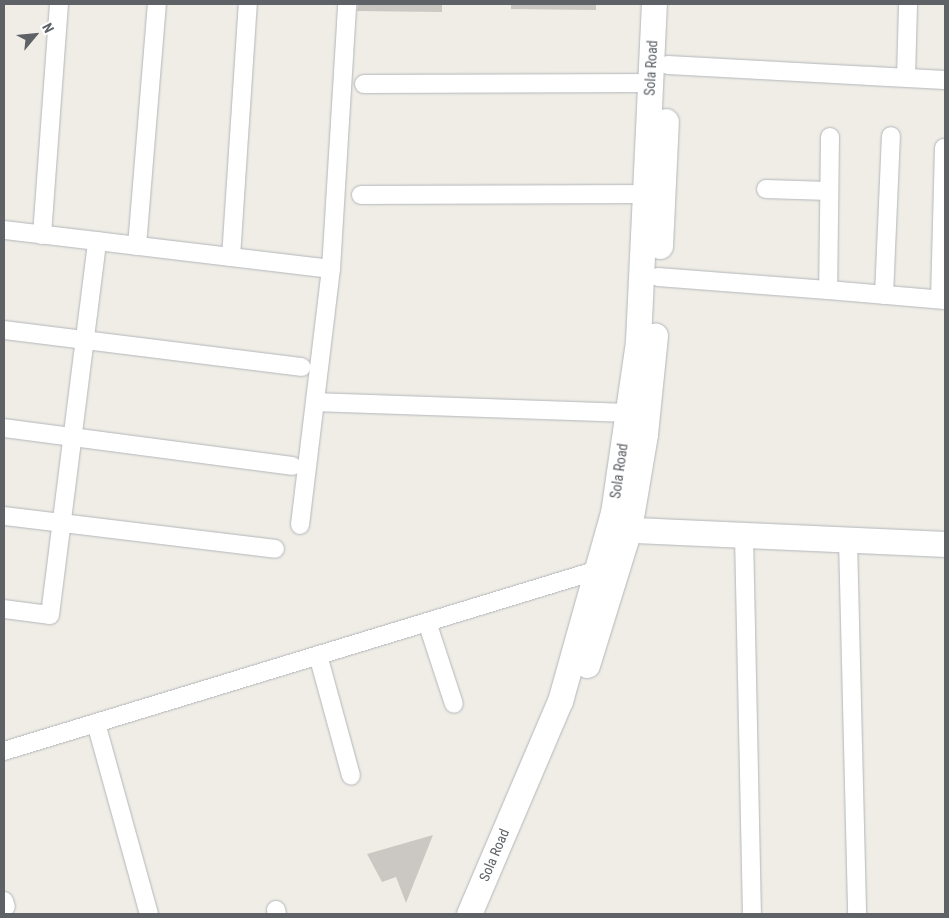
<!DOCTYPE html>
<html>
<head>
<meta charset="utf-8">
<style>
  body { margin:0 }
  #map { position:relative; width:949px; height:918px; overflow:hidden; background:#efede6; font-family:"Roboto Condensed",sans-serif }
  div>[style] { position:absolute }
  .building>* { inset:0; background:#cbc8c3 }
  .roads { filter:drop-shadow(0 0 1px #b3b6ba) drop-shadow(0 0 1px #b3b6ba) }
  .street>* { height:18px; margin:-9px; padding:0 9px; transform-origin:9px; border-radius:9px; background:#fff }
  .secondary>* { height:25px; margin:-12.5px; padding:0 12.5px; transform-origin:12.5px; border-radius:12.5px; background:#fff }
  span { translate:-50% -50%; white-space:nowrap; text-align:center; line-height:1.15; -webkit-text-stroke:5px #fff; paint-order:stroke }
  .street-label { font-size:14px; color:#5e6266 }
  .frame { position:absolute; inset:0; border:5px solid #5e6266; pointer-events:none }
  .north { position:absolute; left:10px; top:10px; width:50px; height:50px; -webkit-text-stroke:4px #fff; paint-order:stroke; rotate:62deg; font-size:14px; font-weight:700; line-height:20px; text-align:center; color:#5e6266 }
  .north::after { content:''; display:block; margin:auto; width:18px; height:22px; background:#5e6266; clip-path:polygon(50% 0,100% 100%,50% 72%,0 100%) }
</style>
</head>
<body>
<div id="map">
  <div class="building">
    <i style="clip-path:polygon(358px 4px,442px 4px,442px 12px,357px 11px)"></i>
    <i style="clip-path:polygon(511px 4px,596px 4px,596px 10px,511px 9px)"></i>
    <i style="clip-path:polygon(433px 835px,406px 903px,396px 877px,382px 882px,367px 854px)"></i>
  </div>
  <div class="roads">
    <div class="street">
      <i style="left:668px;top:65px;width:277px;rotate:3.1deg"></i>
      <i style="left:906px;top:77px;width:73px;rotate:-88.4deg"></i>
      <i style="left:364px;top:84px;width:286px;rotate:-0.2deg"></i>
      <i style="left:830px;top:137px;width:153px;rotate:90.7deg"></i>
      <i style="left:828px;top:290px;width:117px;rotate:4.9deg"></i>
      <i style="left:766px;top:189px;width:63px;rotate:1.8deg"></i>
      <i style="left:361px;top:195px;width:284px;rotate:-0.2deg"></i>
      <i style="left:4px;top:230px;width:329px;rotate:6.8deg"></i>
      <i style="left:42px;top:235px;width:232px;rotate:-85.8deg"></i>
      <i style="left:137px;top:246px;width:243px;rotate:-85.3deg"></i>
      <i style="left:231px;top:257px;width:254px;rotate:-86.2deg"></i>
      <i style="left:658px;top:277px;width:170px;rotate:4.4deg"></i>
      <i style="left:884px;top:295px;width:159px;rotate:-87.5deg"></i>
      <i style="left:940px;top:299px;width:151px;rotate:-88.5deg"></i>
      <i style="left:4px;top:330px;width:300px;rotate:7.1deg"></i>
      <i style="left:315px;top:402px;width:313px;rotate:2deg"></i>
      <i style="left:4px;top:428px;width:291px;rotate:7.5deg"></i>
      <i style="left:4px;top:516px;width:273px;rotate:6.9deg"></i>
      <i style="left:300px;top:525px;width:258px;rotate:-83.1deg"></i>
      <i style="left:331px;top:269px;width:265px;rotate:-86.5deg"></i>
      <i style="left:744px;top:535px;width:379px;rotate:88.8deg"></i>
      <i style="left:848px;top:540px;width:374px;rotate:88.6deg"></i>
      <i style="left:4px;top:609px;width:46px;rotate:7.4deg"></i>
      <i style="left:50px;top:615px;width:377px;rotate:-82.8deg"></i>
      <i style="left:427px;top:622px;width:86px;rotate:71.8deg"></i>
      <i style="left:318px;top:655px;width:125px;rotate:74.7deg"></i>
      <i style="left:96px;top:723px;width:198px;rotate:74.5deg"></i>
      <i style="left:4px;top:751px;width:621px;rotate:-16.95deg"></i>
      <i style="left:4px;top:901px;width:6px;rotate:72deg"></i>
      <i style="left:276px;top:910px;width:4px;rotate:76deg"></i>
    </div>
    <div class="secondary">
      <i style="left:660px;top:246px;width:125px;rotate:-87.3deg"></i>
      <i style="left:614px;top:529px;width:331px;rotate:2.6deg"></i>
      <i style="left:587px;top:665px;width:142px;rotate:-72.8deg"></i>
      <i style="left:629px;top:529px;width:96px;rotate:-80.4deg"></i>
      <i style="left:645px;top:434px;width:99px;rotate:-84.2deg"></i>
      <i style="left:469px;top:914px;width:232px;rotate:-66.9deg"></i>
      <i style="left:560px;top:701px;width:195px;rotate:-74.3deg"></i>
      <i style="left:613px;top:513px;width:174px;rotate:-81.7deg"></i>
      <i style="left:638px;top:341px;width:337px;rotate:-87.3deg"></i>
    </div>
  </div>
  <div class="street-label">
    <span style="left:651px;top:68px;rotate:-87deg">Sola Road</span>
    <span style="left:619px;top:471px;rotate:-82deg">Sola Road</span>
    <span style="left:494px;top:855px;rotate:-67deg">Sola Road</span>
  </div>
  <div class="frame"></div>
  <div class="north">N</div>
</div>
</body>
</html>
